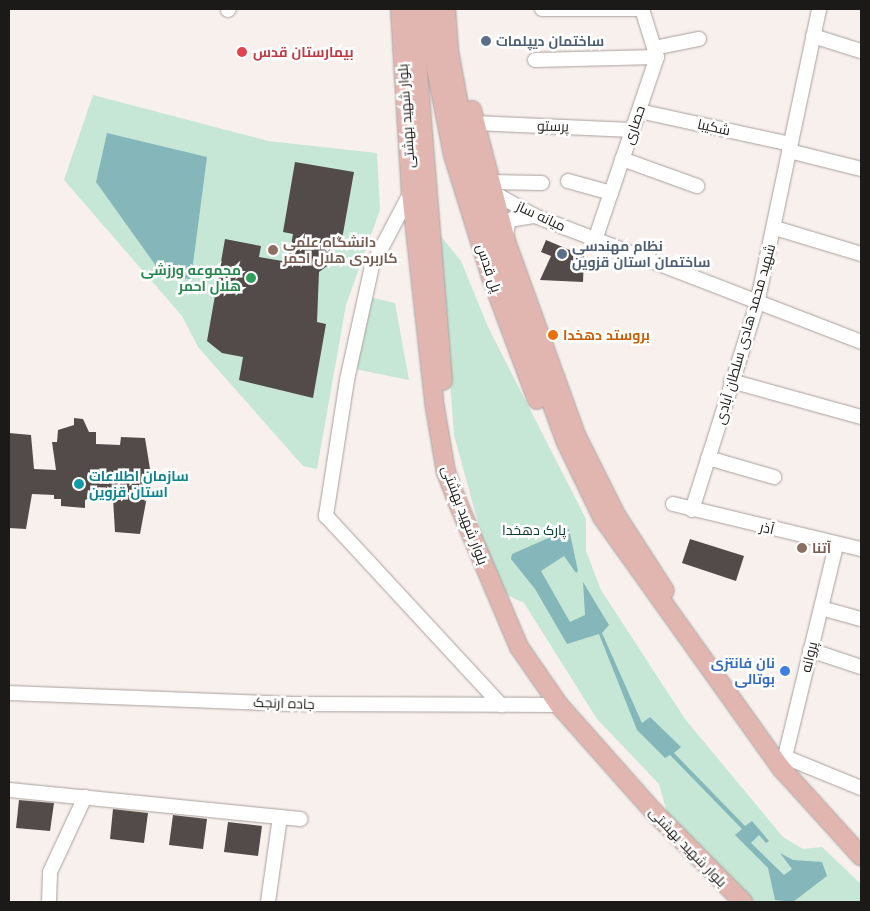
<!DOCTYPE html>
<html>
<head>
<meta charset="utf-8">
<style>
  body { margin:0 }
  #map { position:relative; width:870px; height:911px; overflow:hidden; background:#f8f0ed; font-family:Montserrat,Cairo,sans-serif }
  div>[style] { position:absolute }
  .green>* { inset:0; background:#c6e7d6 }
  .water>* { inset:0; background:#85b7ba }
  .building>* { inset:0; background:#524b49 }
  .roads { filter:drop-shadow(0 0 1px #a8a09d) drop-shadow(0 0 1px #a8a09d) }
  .minor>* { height:14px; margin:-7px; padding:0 7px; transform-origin:7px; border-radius:7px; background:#fff }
  .major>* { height:18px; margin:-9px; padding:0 9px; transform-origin:9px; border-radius:9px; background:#e2b6b0 }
  .dots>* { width:14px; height:14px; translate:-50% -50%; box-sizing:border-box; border:2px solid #fff; border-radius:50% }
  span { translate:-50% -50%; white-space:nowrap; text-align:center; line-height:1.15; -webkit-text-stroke:5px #fff; paint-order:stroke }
  .service-label { font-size:14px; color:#4e5e75; font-weight:700 }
  .left { translate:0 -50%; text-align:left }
  .health-label { font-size:14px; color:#be3a42; font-weight:700 }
  .street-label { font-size:14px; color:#1c1a18 }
  .education-label { font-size:14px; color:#785e54; font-weight:700 }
  .leisure-label { font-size:14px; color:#27864d; font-weight:700 }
  .right { translate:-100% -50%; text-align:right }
  .food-label { font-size:14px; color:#c56008; font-weight:700 }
  .culture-label { font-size:14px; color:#0d838f; font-weight:700 }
  .park-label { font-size:14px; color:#003925 }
  .shop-label { font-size:14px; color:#366cbe; font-weight:700 }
  .frame { position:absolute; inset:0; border:10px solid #1c1a18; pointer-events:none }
</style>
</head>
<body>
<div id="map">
  <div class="green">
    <i style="clip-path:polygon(93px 95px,268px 141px,377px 153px,380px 210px,346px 305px,317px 469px,303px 466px,198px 347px,182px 316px,64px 180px)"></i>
    <i style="clip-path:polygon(439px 234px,461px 261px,488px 327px,586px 519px,586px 551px,601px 590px,685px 719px,783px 837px,803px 849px,822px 847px,861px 884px,861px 902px,751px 902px,668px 816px,659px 784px,597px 719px,524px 603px,507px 595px,484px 545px,454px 435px)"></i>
    <i style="clip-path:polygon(365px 296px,395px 303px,409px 380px,350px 368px)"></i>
  </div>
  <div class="water">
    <i style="clip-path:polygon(107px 133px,207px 157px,191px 279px,164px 277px,96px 182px)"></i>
    <i style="clip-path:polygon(569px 529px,578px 571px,576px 573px,564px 556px,541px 571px,570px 622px,585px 615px,583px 582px,609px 625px,602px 633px,642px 723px,650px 717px,681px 747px,674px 753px,745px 826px,752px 821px,769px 841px,766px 843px,759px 835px,751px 843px,784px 875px,792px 869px,780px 853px,793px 860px,822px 862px,827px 876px,793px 902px,775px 900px,768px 868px,735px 835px,742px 829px,670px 755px,665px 758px,637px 730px,599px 634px,567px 644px,535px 589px,511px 559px,512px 554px)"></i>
  </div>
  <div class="building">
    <i style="clip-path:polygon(295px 162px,354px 172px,341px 245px,331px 243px,327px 266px,319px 272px,317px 322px,326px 324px,313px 398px,239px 380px,243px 357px,222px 353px,207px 341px,225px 239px,261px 246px,259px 257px,288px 262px,293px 234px,283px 232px)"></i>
    <i style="clip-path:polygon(546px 240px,584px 256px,583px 282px,540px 280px,551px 256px,541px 252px)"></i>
    <i style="clip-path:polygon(74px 418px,83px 419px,89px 432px,96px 432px,96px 444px,120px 445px,121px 437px,145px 438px,151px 475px,140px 534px,115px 532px,113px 498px,93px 497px,85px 500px,85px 508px,61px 506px,61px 499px,54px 499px,54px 495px,32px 494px,26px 529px,9px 528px,9px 433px,31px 435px,34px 469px,56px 470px,52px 442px,57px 442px,58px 430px,74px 425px)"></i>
    <i style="clip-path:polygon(690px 539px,744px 556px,736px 581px,682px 563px)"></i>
    <i style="clip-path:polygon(19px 800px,54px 803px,50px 831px,16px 828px)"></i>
    <i style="clip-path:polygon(113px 809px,148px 813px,144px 843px,110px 839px)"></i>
    <i style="clip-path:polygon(173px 815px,207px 819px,203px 849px,169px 845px)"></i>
    <i style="clip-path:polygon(228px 822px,262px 826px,258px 856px,224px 852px)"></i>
  </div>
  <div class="roads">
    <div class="minor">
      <i style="left:542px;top:9px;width:100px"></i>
      <i style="left:228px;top:10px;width:1px;rotate:-45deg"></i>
      <i style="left:813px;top:36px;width:50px;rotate:17.4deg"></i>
      <i style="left:654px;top:48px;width:46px;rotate:-11.3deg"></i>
      <i style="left:535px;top:60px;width:122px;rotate:-1.4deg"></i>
      <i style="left:639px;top:111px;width:155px;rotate:12.3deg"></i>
      <i style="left:474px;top:123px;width:158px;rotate:2.5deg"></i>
      <i style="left:789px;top:151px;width:74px;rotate:14deg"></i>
      <i style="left:622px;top:159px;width:80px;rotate:19.8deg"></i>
      <i style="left:568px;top:181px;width:45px;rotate:15.6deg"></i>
      <i style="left:490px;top:182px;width:52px;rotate:1.1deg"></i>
      <i style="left:411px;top:192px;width:84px;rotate:117.8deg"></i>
      <i style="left:372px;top:266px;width:117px;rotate:102.4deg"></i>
      <i style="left:347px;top:380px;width:138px;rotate:98.8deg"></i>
      <i style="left:326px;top:516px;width:258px;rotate:47.2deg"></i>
      <i style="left:494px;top:193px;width:47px;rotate:29.3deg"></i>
      <i style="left:535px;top:216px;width:350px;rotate:21.1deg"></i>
      <i style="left:775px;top:228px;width:90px;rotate:16.8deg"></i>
      <i style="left:506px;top:235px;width:15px;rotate:-79deg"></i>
      <i style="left:509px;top:220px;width:26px;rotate:-9deg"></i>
      <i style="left:595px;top:240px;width:193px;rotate:-71.3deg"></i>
      <i style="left:657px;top:57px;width:50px;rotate:-107.4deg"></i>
      <i style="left:731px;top:381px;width:135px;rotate:15.5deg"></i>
      <i style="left:708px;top:458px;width:69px;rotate:16.1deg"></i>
      <i style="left:673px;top:504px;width:193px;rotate:13.5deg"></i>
      <i style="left:692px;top:510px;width:216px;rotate:-72.5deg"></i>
      <i style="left:757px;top:304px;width:301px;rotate:-78.1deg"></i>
      <i style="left:821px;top:608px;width:41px;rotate:15.4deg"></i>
      <i style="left:810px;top:650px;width:54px;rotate:18.4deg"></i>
      <i style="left:9px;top:693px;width:284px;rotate:2.2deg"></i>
      <i style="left:293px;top:704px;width:266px;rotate:0.2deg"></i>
      <i style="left:785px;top:757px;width:82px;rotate:22.2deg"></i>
      <i style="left:782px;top:769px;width:230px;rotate:-76.4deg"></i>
      <i style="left:9px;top:790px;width:293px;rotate:5.7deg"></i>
      <i style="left:49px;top:902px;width:30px;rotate:-88deg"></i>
      <i style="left:50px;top:872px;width:83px;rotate:-65deg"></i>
      <i style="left:268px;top:902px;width:86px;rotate:-82deg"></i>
    </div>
    <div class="major">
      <i style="left:400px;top:9px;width:183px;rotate:86.6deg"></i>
      <i style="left:411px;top:192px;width:211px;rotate:83.7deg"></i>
      <i style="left:434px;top:402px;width:71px;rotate:80.3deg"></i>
      <i style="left:446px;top:472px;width:31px;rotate:69deg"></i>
      <i style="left:457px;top:501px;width:159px;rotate:67deg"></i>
      <i style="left:519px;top:647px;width:70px;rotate:55.4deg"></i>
      <i style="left:559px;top:705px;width:143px;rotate:48.4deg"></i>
      <i style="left:654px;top:812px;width:127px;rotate:45.3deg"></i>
      <i style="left:413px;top:9px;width:373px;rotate:85.4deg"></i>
      <i style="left:430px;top:9px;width:45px;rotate:86.2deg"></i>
      <i style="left:433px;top:54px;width:103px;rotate:78.8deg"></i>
      <i style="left:453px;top:155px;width:128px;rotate:72.7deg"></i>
      <i style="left:491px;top:277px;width:131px;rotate:69.5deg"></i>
      <i style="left:446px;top:9px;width:42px;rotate:85.9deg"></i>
      <i style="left:449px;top:51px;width:94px;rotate:79.5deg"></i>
      <i style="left:466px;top:143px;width:136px;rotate:73.8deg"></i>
      <i style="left:504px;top:274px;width:177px;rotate:69.8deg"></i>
      <i style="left:565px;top:440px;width:85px;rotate:64.3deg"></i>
      <i style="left:602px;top:517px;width:310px;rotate:54.5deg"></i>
      <i style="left:782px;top:769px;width:118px;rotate:47.8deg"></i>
      <i style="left:472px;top:110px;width:138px;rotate:75.4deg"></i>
      <i style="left:507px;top:244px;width:205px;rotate:70.1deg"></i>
      <i style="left:577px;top:437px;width:87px;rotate:63.4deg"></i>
      <i style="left:616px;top:515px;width:90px;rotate:57.2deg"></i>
    </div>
  </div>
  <div class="dots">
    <i style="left:486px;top:41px;background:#5c6f8a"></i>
    <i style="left:242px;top:52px;background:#e0444e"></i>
    <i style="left:273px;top:250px;background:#8d6e63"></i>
    <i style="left:562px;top:254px;background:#5c6f8a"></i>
    <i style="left:251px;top:278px;background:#2e9e5b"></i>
    <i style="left:553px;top:335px;background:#e8710a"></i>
    <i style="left:79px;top:484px;background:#0f9aa8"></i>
    <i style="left:802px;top:548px;background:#8d6e63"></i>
    <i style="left:785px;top:671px;background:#3f7fe0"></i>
  </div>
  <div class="service-label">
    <span class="left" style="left:496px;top:41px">ساختمان دیپلمات</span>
    <span class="left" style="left:572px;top:254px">نظام مهندسی<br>ساختمان استان قزوین</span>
  </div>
  <div class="health-label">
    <span class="left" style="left:253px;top:52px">بیمارستان قدس</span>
  </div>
  <div class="street-label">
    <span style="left:406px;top:116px;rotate:-94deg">بلوار شهید بهشتی</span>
    <span style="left:634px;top:125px;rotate:-71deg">حصاری</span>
    <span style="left:553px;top:126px;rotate:2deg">پرستو</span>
    <span style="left:714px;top:127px;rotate:12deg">شکیبا</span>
    <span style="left:541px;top:216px;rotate:25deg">میانه ساز</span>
    <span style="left:489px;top:268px;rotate:71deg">پل قدس</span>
    <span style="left:745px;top:334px;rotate:-74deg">شهید محمد هادی سلطان آبادی</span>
    <span style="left:465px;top:515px;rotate:69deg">بلوار شهید بهشتی</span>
    <span style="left:767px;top:528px;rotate:13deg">آذر</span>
    <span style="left:809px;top:657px;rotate:-77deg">پروانه</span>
    <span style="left:284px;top:703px;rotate:2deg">جاده ارنجک</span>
    <span style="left:688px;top:847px;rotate:46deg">بلوار شهید بهشتی</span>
  </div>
  <div class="education-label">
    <span class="left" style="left:283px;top:250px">دانشگاه علمی<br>کاربردی هلال احمر</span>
    <span class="left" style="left:812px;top:548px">آتنا</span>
  </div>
  <div class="leisure-label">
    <span class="right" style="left:241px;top:278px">مجموعه ورزشی<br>هلال احمر</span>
  </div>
  <div class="food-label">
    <span class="left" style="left:563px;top:335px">بروستد دهخدا</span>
  </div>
  <div class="culture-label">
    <span class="left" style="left:89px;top:484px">سازمان اطلاعات<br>استان قزوین</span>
  </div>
  <div class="park-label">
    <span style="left:534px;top:530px">پارک دهخدا</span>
  </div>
  <div class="shop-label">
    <span class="right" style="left:775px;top:671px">نان فانتزی<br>بوتالی</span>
  </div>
  <div class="frame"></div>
</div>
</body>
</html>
